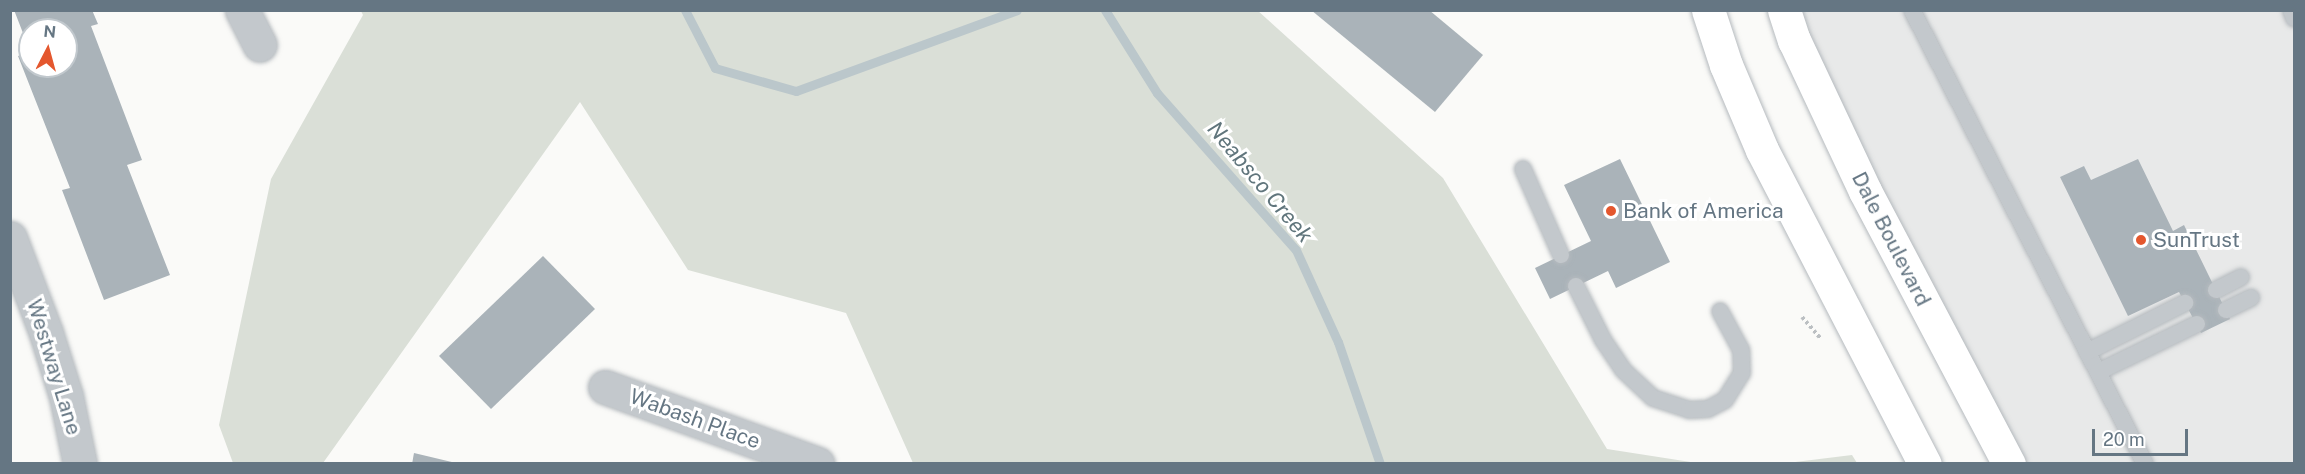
<!DOCTYPE html>
<html>
<head>
<meta charset="utf-8">
<style>
  body { margin:0 }
  #map { position:relative; width:2305px; height:474px; overflow:hidden; background:#fafaf8; font-family:"Public Sans",sans-serif }
  div>[style] { position:absolute }
  .built>* { inset:0; background:#e8e9e9 }
  .green>* { inset:0; background:#dadfd7 }
  .stream>* { height:9px; margin:-4.5px; padding:0 4.5px; transform-origin:4.5px; border-radius:4.5px; background:#bbc7cb }
  .building>* { inset:0; background:#aab3b9 }
  .path>* { height:4px; margin-top:-2px; transform-origin:0; background:repeating-linear-gradient(90deg,#bbbfc2 0 3px,transparent 0 6px) }
  .roads { filter:drop-shadow(0 0 2px #b5babe) drop-shadow(0 0 2px #b5babe) }
  .lane>* { height:16px; margin:-8px; padding:0 8px; transform-origin:8px; border-radius:8px; background:#c3c8cc }
  .street>* { height:33px; margin:-16.5px; padding:0 16.5px; transform-origin:16.5px; border-radius:16.5px; background:#c3c8cc }
  .primary>* { height:33px; margin:-16.5px; padding:0 16.5px; transform-origin:16.5px; border-radius:16.5px; background:#fff }
  .dots>* { width:16px; height:16px; translate:-50% -50%; box-sizing:border-box; border:3px solid #fff; border-radius:50% }
  span { translate:-50% -50%; white-space:nowrap; text-align:center; line-height:1.15; -webkit-text-stroke:6px #fff; paint-order:stroke }
  .poi-label { font-size:21px; color:#657683 }
  .left { translate:0 -50%; text-align:left }
  .street-label { font-size:21px; color:#657683 }
  .water-label { font-size:22px; color:#60757c; font-style:italic }
  .frame { position:absolute; inset:0; border:12px solid #657683; pointer-events:none }
  .north { position:absolute; left:18px; top:18px; width:60px; height:60px; box-sizing:border-box; background:#fff; border:2px solid #c1c8cd; border-radius:50%; rotate:6deg; font-size:16px; font-weight:700; line-height:24px; text-align:center; color:#657683 }
  .north::after { content:''; display:block; margin:auto; width:21px; height:27px; background:#e4572e; clip-path:polygon(50% 0,100% 100%,50% 72%,0 100%) }
  .scale { position:absolute; left:2092px; top:429px; width:96px; height:27px; box-sizing:border-box; border:3px solid #657683; border-top:0; padding-left:8px; font-size:18px; line-height:21px; white-space:nowrap; color:#657683; -webkit-text-stroke:4px #fff; paint-order:stroke }
</style>
</head>
<body>
<div id="map">
  <div class="built">
    <i style="clip-path:polygon(1787px 11px,2294px 11px,2294px 463px,2011px 463px)"></i>
  </div>
  <div class="green">
    <i style="clip-path:polygon(1257px 10px,1443px 178px,1607px 449px,1697px 463px,913px 463px,846px 313px,688px 270px,580px 102px,323px 463px,233px 463px,219px 425px,271px 179px,363px 15px,361px 11px)"></i>
    <i style="clip-path:polygon(1852px 455px,1857px 463px,1787px 463px)"></i>
  </div>
  <div class="stream">
    <i style="left:685px;top:10px;width:65px;rotate:62.7deg"></i>
    <i style="left:715px;top:68px;width:84px;rotate:15.9deg"></i>
    <i style="left:796px;top:91px;width:235px;rotate:-20.1deg"></i>
    <i style="left:1105px;top:10px;width:98px;rotate:57.9deg"></i>
    <i style="left:1157px;top:93px;width:210px;rotate:48.5deg"></i>
    <i style="left:1296px;top:250px;width:101px;rotate:65.5deg"></i>
    <i style="left:1338px;top:342px;width:129px;rotate:71deg"></i>
  </div>
  <div class="building">
    <i style="clip-path:polygon(14px 10px,92px 10px,98px 24px,91px 26px,142px 160px,127px 165px,170px 275px,104px 300px,62px 190px,70px 188px,18px 56px,30px 51px,30px 66px,66px 66px,66px 30px,30px 30px,30px 51px)"></i>
    <i style="clip-path:polygon(1311px 10px,1429px 10px,1483px 55px,1435px 112px)"></i>
    <i style="clip-path:polygon(1620px 159px,1670px 262px,1616px 288px,1608px 271px,1550px 299px,1535px 268px,1591px 241px,1564px 185px)"></i>
    <i style="clip-path:polygon(2138px 159px,2173px 231px,2184px 225px,2230px 319px,2201px 333px,2179px 292px,2128px 316px,2060px 177px,2084px 166px,2091px 180px)"></i>
    <i style="clip-path:polygon(543px 256px,595px 309px,491px 409px,439px 356px)"></i>
    <i style="clip-path:polygon(414px 453px,456px 463px,456px 464px,412px 464px)"></i>
  </div>
  <div class="path">
    <i style="left:1802px;top:317px;width:29px;rotate:49deg"></i>
  </div>
  <div class="roads">
    <div class="lane">
      <i style="left:1912px;top:10px;width:510px;rotate:62.83deg"></i>
      <i style="left:2291px;top:10px;width:9px;rotate:69deg"></i>
      <i style="left:1523px;top:169px;width:94px;rotate:66.2deg"></i>
      <i style="left:1576px;top:286px;width:60px;rotate:63.4deg"></i>
      <i style="left:1603px;top:340px;width:36px;rotate:56deg"></i>
      <i style="left:1623px;top:370px;width:41px;rotate:43deg"></i>
      <i style="left:1653px;top:398px;width:38px;rotate:18deg"></i>
      <i style="left:1689px;top:410px;width:19px;rotate:-3deg"></i>
      <i style="left:1708px;top:409px;width:19px;rotate:-28deg"></i>
      <i style="left:1725px;top:400px;width:32px;rotate:-58deg"></i>
      <i style="left:1742px;top:373px;width:23px;rotate:-92deg"></i>
      <i style="left:1741px;top:350px;width:44px;rotate:-118.3deg"></i>
      <i style="left:2216px;top:290px;width:28px;rotate:-27deg"></i>
      <i style="left:2226px;top:310px;width:28px;rotate:-26deg"></i>
      <i style="left:2087px;top:352px;width:110px;rotate:-26.6deg"></i>
      <i style="left:2098px;top:372px;width:110px;rotate:-25.9deg"></i>
    </div>
    <div class="street">
      <i style="left:242px;top:10px;width:39px;rotate:63deg"></i>
      <i style="left:10px;top:238px;width:102px;rotate:69.2deg"></i>
      <i style="left:46px;top:333px;width:66px;rotate:72.4deg"></i>
      <i style="left:66px;top:396px;width:69px;rotate:78.4deg"></i>
      <i style="left:605px;top:387px;width:226px;rotate:19.9deg"></i>
    </div>
    <div class="primary">
      <i style="left:1708px;top:10px;width:58px;rotate:71.9deg"></i>
      <i style="left:1726px;top:65px;width:92px;rotate:67deg"></i>
      <i style="left:1762px;top:150px;width:354px;rotate:62.6deg"></i>
      <i style="left:1784px;top:10px;width:32px;rotate:72deg"></i>
      <i style="left:1794px;top:40px;width:167px;rotate:64.8deg"></i>
      <i style="left:1865px;top:191px;width:309px;rotate:62.2deg"></i>
    </div>
  </div>
  <div class="dots">
    <i style="left:1611px;top:211px;background:#e4572e"></i>
    <i style="left:2141px;top:240px;background:#e4572e"></i>
  </div>
  <div class="poi-label">
    <span class="left" style="left:1623px;top:211px">Bank of America</span>
    <span class="left" style="left:2153px;top:240px">SunTrust</span>
  </div>
  <div class="street-label">
    <span style="left:1891px;top:239px;rotate:63deg">Dale Boulevard</span>
    <span style="left:54px;top:367px;rotate:73deg">Westway Lane</span>
    <span style="left:695px;top:419px;rotate:20deg">Wabash Place</span>
  </div>
  <div class="water-label">
    <span style="left:1260px;top:182px;rotate:50deg">Neabsco Creek</span>
  </div>
  <div class="frame"></div>
  <div class="north">N</div>
  <div class="scale">20 m</div>
</div>
</body>
</html>
